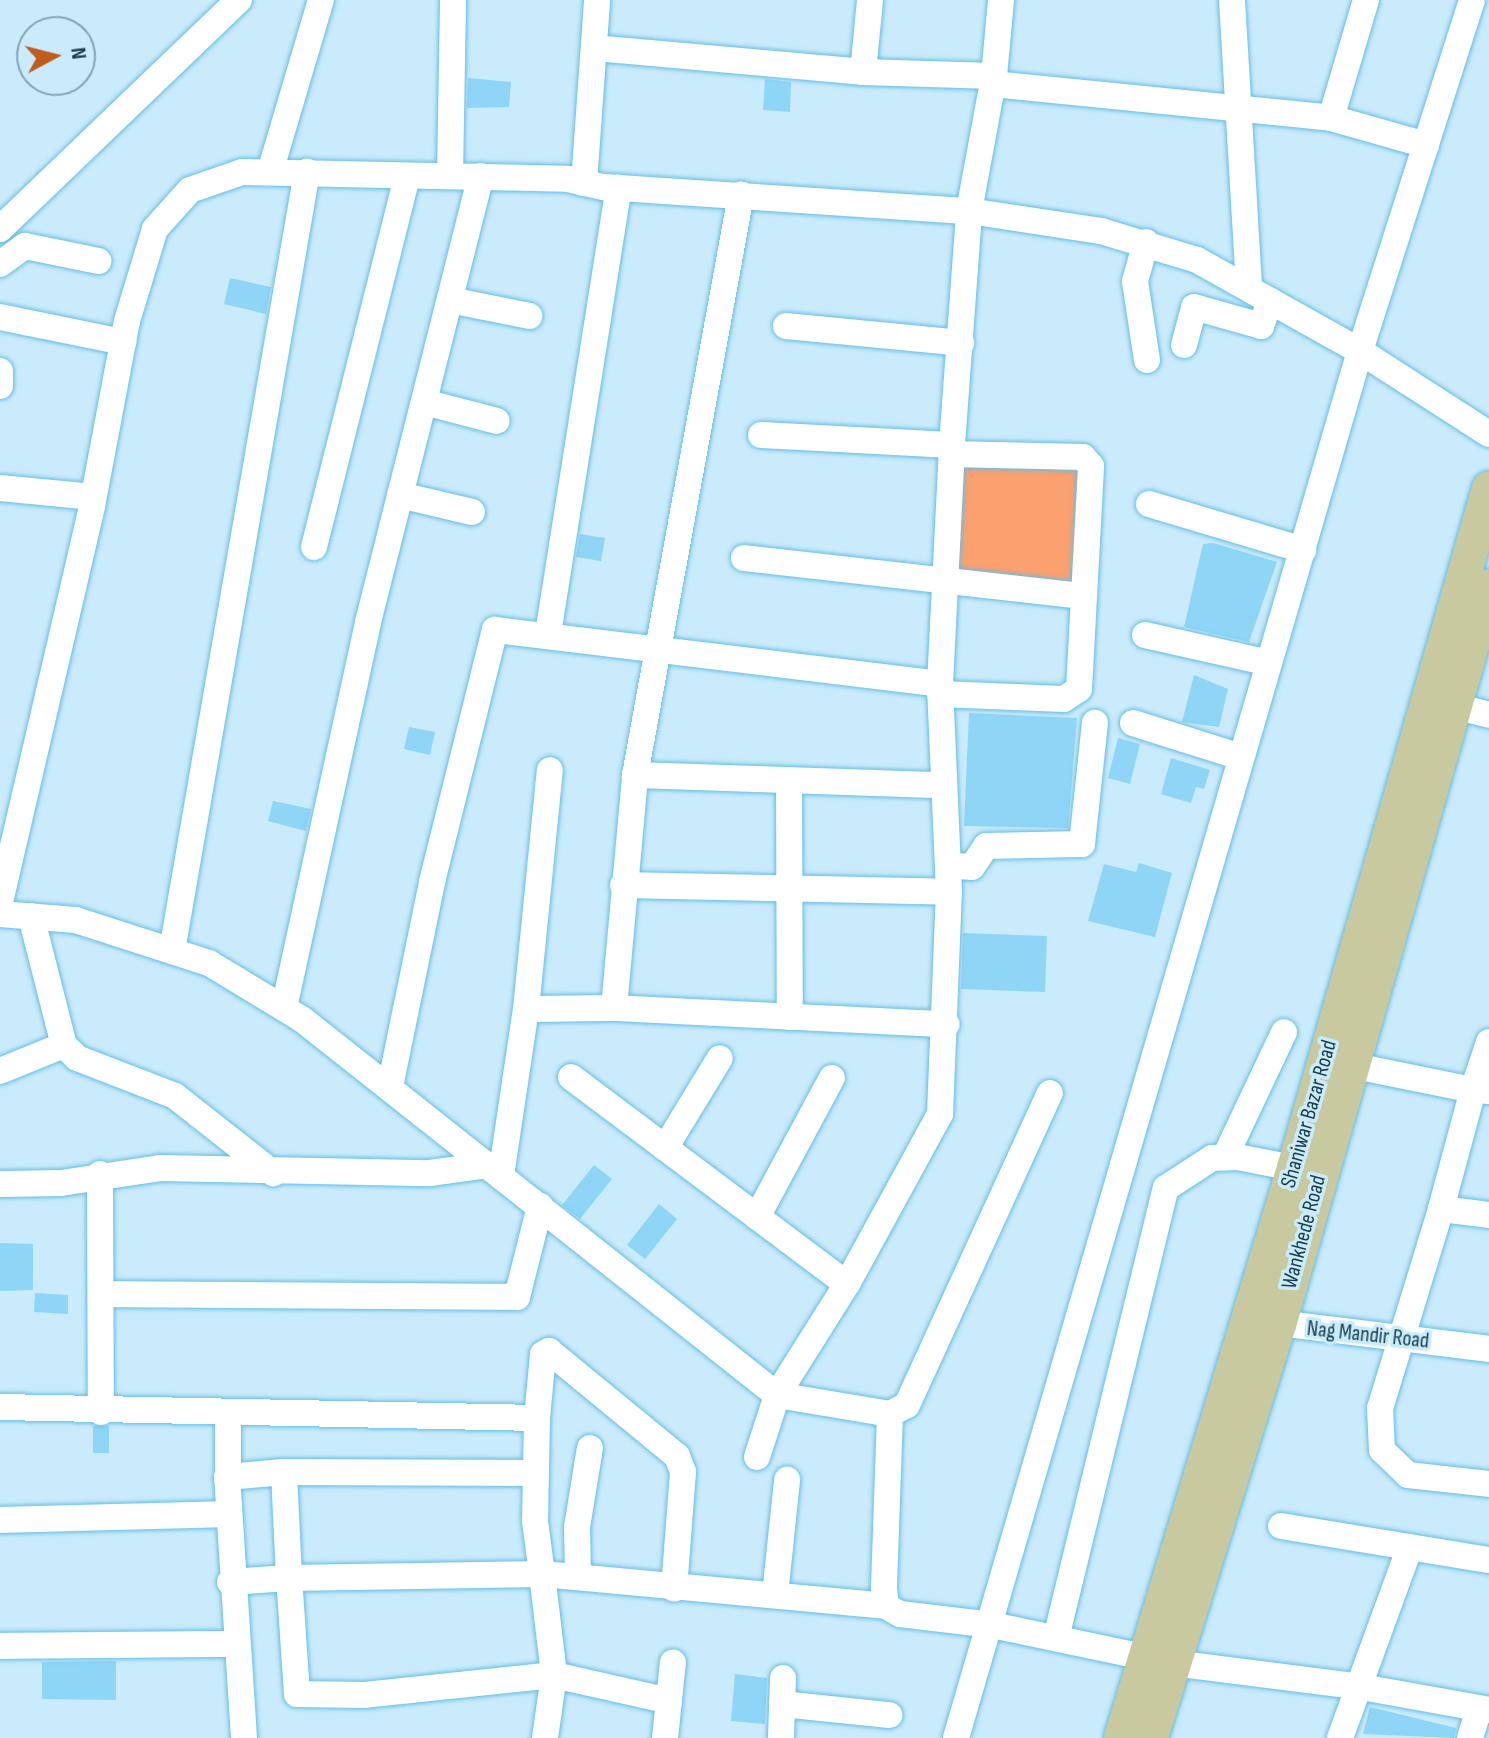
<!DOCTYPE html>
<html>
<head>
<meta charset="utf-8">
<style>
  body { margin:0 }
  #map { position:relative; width:1489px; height:1738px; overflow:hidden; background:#caebfb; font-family:"Sofia Sans Condensed",sans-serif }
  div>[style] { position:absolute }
  .green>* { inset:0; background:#fba06f }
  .building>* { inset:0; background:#8ed5f6 }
  .roads { filter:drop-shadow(0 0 2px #65bee6) drop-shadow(0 0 2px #65bee6) }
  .minor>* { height:26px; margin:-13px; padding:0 13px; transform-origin:13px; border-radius:13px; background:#fff }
  .major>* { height:34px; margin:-17px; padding:0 17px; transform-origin:17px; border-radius:17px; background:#c8c99e }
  span { translate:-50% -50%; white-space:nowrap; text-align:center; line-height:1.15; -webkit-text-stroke:7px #caebfb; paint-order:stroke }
  .street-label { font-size:22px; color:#183e4e }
  .north { position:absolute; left:16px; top:16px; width:80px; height:80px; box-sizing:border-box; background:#caebfb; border:2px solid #83a6b6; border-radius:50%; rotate:83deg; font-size:22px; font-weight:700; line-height:32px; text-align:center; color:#183e4e }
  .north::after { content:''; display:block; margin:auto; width:28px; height:36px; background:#be5d1d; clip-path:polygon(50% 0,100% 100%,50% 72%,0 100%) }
</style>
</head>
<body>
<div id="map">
  <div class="green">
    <i style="clip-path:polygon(961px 463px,1079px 463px,1076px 583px,960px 570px,956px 563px)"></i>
  </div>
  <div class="building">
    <i style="clip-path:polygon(468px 78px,511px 82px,509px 107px,467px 108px)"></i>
    <i style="clip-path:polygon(765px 79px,791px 82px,790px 112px,763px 110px)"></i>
    <i style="clip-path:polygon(230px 278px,271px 287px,266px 314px,224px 304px)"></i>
    <i style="clip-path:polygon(580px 534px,605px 538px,601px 561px,576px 557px)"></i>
    <i style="clip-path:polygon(1213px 543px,1277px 562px,1249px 642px,1184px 627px,1203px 544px)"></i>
    <i style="clip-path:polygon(1194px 675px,1228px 689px,1219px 727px,1182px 722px)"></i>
    <i style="clip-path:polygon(969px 713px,1077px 718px,1068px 828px,964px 826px)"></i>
    <i style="clip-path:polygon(409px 727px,435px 732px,430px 755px,404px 749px)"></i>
    <i style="clip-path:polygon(1118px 738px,1140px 744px,1130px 784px,1108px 778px)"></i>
    <i style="clip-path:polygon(1171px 758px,1210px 770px,1204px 789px,1196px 787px,1191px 803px,1161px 794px)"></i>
    <i style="clip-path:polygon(273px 801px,311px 809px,306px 831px,268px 821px)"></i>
    <i style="clip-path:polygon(1139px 863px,1172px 873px,1155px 937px,1088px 921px,1104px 864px,1136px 872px)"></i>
    <i style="clip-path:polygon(963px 933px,1047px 936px,1045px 992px,961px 989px)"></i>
    <i style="clip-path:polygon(594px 1165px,612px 1179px,580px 1219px,562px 1205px)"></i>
    <i style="clip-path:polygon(659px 1204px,677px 1219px,645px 1259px,627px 1245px)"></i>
    <i style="clip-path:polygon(0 1243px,33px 1244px,33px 1290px,0 1291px)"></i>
    <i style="clip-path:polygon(35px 1293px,68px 1295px,68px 1314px,34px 1312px)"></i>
    <i style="clip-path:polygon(93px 1426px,109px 1426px,109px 1453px,93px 1453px)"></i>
    <i style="clip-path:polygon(116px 1661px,116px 1700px,42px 1699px,42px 1662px)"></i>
    <i style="clip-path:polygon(735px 1674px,767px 1678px,765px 1724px,731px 1721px)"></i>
    <i style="clip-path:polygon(1370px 1707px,1456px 1728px,1454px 1738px,1363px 1734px)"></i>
  </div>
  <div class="roads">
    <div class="minor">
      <i style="left:1232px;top:0;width:289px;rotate:86.6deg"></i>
      <i style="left:1366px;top:0;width:123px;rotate:106.5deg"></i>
      <i style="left:1331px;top:118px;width:99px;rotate:15.9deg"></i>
      <i style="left:595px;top:48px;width:269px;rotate:5.1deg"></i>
      <i style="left:994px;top:76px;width:76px;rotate:-84.7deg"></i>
      <i style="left:993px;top:84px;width:340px;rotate:5.7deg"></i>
      <i style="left:270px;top:172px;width:179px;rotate:-73.5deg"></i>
      <i style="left:450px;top:175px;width:175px;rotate:-89deg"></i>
      <i style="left:584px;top:183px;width:183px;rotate:-85.9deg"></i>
      <i style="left:0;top:229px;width:331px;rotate:-43.8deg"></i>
      <i style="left:1146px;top:242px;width:41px;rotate:105.8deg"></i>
      <i style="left:1135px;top:281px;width:80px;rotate:81.4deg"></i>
      <i style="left:0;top:264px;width:31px;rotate:-36deg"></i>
      <i style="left:25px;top:246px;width:75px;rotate:11.6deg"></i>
      <i style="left:450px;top:300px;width:81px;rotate:11.4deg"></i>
      <i style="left:0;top:317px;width:126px;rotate:11.5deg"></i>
      <i style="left:786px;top:326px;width:176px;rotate:5.5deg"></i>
      <i style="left:1184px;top:345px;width:39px;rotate:-75deg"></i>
      <i style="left:1194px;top:307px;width:70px;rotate:15.8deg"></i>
      <i style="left:1261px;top:326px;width:27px;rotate:-70deg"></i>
      <i style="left:0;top:371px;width:15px;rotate:90deg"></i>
      <i style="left:424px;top:402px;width:75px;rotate:14.6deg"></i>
      <i style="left:761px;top:435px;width:191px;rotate:3deg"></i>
      <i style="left:0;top:488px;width:94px;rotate:5.5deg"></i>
      <i style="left:400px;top:495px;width:74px;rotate:13.3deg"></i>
      <i style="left:1149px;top:504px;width:161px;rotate:16.6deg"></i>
      <i style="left:314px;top:547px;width:382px;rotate:-75.9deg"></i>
      <i style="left:744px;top:558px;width:342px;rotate:6.4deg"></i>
      <i style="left:548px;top:634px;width:452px;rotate:-81deg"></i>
      <i style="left:1145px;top:635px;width:127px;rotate:12.7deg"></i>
      <i style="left:940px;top:694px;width:124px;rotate:2.3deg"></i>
      <i style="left:1064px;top:699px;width:18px;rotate:-34deg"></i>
      <i style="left:1079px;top:689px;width:223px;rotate:-86.9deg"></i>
      <i style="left:1091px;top:466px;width:12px;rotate:-132deg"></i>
      <i style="left:1083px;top:457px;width:132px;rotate:-178.7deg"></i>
      <i style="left:1454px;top:706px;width:36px;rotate:14deg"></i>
      <i style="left:1133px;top:723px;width:113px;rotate:17.5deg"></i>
      <i style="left:635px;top:775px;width:309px;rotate:1.9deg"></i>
      <i style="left:789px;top:780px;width:237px;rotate:89.8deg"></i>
      <i style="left:948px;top:866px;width:24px;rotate:2deg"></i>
      <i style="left:972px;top:867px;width:25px;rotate:-56deg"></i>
      <i style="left:986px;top:846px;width:96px;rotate:-1.2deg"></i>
      <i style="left:1082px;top:844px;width:122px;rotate:-83.9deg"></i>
      <i style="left:623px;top:885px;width:326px;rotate:1.2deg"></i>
      <i style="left:0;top:902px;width:407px;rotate:-76.9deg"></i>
      <i style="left:92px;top:506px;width:188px;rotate:-79.3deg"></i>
      <i style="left:127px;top:321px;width:96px;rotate:-73.1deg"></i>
      <i style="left:155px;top:229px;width:52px;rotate:-48.1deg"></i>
      <i style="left:190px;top:190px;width:55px;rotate:-19.1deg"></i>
      <i style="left:242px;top:172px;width:326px;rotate:1.2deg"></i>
      <i style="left:568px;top:179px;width:37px;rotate:13deg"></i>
      <i style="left:604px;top:187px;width:366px;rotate:3.8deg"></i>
      <i style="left:969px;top:211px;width:134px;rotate:8.6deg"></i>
      <i style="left:1101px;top:231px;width:100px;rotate:16.8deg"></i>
      <i style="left:1197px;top:260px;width:187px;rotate:29.2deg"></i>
      <i style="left:1360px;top:351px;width:153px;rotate:32.8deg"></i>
      <i style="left:0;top:914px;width:76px;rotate:4.5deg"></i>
      <i style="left:76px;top:920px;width:140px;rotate:17.9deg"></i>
      <i style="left:209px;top:963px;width:110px;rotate:31.2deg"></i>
      <i style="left:303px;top:1020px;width:604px;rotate:38.35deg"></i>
      <i style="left:777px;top:1395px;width:115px;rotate:9.5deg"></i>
      <i style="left:890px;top:1414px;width:175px;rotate:92deg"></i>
      <i style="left:884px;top:1589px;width:17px;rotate:83deg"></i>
      <i style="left:886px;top:1606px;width:16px;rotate:30deg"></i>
      <i style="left:900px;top:1614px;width:93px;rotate:6.8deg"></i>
      <i style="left:992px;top:1625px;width:185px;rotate:11.9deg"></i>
      <i style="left:1173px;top:1663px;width:184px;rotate:7.2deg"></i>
      <i style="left:1356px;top:1686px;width:135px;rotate:10.2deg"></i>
      <i style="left:31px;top:916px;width:133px;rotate:75.7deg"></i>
      <i style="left:64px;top:1045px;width:18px;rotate:45deg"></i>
      <i style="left:77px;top:1058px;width:105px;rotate:21.2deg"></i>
      <i style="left:175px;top:1096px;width:125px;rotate:38.2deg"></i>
      <i style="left:172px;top:951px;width:791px;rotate:-80.17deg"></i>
      <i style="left:284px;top:1008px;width:395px;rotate:-77.7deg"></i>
      <i style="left:368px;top:622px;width:460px;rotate:-75.8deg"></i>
      <i style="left:614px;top:1008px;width:333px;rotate:2.8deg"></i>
      <i style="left:526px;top:1009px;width:240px;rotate:-84.3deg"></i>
      <i style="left:1489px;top:1042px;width:51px;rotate:108.4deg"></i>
      <i style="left:1473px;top:1090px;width:16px;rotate:4deg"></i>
      <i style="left:1350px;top:1065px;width:126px;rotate:11.5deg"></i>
      <i style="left:1473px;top:1090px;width:123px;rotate:105.1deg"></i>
      <i style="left:1441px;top:1209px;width:48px;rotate:7.1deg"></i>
      <i style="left:0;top:1071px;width:69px;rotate:-22.1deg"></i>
      <i style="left:571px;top:1077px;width:345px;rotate:36.9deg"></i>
      <i style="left:390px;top:1087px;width:209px;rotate:-78.4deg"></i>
      <i style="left:432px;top:882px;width:260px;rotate:-76deg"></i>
      <i style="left:495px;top:630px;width:448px;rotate:6.9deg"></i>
      <i style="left:665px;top:1148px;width:105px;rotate:-58.6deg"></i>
      <i style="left:1225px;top:1157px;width:138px;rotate:-64.7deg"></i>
      <i style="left:100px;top:1174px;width:238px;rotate:89.8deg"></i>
      <i style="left:501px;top:1176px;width:169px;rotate:-81.5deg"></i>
      <i style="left:526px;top:1009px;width:88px;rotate:-0.7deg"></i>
      <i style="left:614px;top:1008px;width:234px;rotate:-84.8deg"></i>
      <i style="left:635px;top:775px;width:590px;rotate:-79.64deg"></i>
      <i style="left:0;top:1184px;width:61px;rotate:-0.9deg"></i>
      <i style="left:61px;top:1183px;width:100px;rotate:-8.6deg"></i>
      <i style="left:160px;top:1168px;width:270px;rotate:1.1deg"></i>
      <i style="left:430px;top:1173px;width:59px;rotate:-7.9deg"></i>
      <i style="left:1441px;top:1209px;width:208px;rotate:107deg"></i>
      <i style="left:1380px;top:1408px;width:42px;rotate:87.3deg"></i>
      <i style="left:1382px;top:1450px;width:36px;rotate:44deg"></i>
      <i style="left:1408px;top:1475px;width:81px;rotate:6.3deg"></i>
      <i style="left:757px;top:1217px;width:158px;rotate:-61.7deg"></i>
      <i style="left:102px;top:1294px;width:415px;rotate:0.4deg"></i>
      <i style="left:517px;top:1297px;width:94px;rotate:-75.8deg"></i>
      <i style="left:1262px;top:1321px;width:229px;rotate:7deg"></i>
      <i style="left:0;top:1407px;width:537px;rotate:1.17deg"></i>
      <i style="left:537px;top:1418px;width:103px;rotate:91.1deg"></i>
      <i style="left:535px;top:1521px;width:53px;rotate:82.5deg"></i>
      <i style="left:542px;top:1574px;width:345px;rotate:5.3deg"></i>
      <i style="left:228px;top:1414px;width:61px;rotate:90deg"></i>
      <i style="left:890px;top:1414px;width:19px;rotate:-28deg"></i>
      <i style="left:907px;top:1405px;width:343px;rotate:-65.4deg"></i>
      <i style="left:537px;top:1418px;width:64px;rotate:-84.6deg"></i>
      <i style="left:543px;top:1354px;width:7px;rotate:-27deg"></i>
      <i style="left:549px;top:1351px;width:166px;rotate:39.4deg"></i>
      <i style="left:677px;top:1456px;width:17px;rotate:69deg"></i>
      <i style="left:683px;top:1472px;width:117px;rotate:94.4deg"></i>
      <i style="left:757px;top:1457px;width:65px;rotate:-72.1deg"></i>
      <i style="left:777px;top:1395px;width:131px;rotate:-57.8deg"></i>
      <i style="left:847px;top:1284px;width:194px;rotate:-61.3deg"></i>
      <i style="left:940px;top:1114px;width:222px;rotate:-87.7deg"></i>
      <i style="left:949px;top:892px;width:208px;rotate:-92.5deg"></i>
      <i style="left:940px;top:684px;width:239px;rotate:-87.1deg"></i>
      <i style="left:952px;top:445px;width:235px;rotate:-85.8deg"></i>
      <i style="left:969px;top:211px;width:137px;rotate:-79.5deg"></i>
      <i style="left:994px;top:76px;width:131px;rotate:-178.3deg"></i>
      <i style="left:863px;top:72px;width:72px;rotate:-84.4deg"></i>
      <i style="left:0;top:1520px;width:228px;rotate:-1.5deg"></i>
      <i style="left:1281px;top:1526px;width:211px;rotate:9.3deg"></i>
      <i style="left:542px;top:1574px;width:102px;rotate:83.2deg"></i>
      <i style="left:554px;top:1675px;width:190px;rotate:174deg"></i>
      <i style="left:365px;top:1695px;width:68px;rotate:-179.2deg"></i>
      <i style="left:297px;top:1694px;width:116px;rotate:-93.9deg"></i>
      <i style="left:289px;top:1578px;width:253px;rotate:-0.9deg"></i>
      <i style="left:578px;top:1577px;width:50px;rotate:-91.1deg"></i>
      <i style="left:577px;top:1527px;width:80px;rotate:-80.7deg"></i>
      <i style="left:230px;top:1582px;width:59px;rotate:-3.9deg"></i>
      <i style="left:289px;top:1578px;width:106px;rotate:-92.7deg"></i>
      <i style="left:284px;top:1472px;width:252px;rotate:0.2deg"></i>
      <i style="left:775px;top:1595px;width:116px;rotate:-84deg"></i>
      <i style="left:1056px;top:1638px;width:463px;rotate:-76.3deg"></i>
      <i style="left:1166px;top:1188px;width:55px;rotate:-33.1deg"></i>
      <i style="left:1212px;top:1158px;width:25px;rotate:-2deg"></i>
      <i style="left:1237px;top:1157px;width:58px;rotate:10.9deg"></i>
      <i style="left:0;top:1646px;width:235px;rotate:-0.5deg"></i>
      <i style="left:782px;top:1704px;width:108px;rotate:5.9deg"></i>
      <i style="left:244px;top:1738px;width:262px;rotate:-93.7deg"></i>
      <i style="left:227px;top:1477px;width:57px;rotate:-5deg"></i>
      <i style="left:545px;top:1738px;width:64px;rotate:-81.9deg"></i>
      <i style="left:554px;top:1675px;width:118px;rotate:12.7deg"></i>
      <i style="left:665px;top:1738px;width:76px;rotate:-84deg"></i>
      <i style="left:781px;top:1738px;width:60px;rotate:-88.1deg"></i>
      <i style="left:956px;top:1738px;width:1445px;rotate:-73.76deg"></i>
      <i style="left:1360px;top:351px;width:368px;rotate:-72.3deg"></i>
      <i style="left:1340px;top:1738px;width:203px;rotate:-69.9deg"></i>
      <i style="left:1470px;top:1738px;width:31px;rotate:-73deg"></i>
    </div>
    <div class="major">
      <i style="left:1121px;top:1738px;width:596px;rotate:-73.12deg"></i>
      <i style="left:1294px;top:1168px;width:707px;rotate:-74deg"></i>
      <i style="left:1151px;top:1738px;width:432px;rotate:-72.8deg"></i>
      <i style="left:1279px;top:1325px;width:768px;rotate:-74.14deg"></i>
    </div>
  </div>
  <div class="street-label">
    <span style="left:1309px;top:1114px;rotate:-74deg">Shaniwar Bazar Road</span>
    <span style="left:1304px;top:1232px;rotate:-75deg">Wankhede Road</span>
    <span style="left:1368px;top:1335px;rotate:6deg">Nag Mandir Road</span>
  </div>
  <div class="north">N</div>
</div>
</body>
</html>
